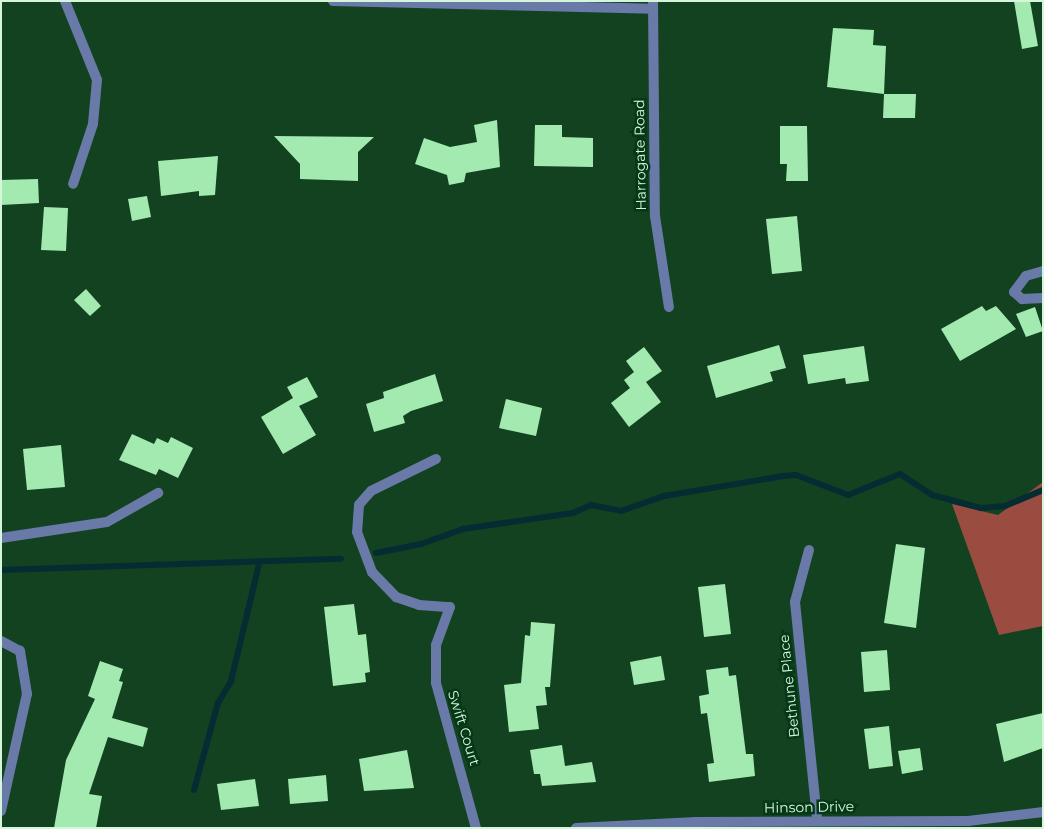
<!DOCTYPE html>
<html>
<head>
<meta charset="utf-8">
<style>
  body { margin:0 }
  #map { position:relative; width:1044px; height:829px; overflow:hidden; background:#124220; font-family:Montserrat,sans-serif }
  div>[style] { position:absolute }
  .forest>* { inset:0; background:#9b4c41 }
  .stream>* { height:6px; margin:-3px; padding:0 3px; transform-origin:3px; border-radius:3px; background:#052c32 }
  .building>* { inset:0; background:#a2eab0 }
  .service>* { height:10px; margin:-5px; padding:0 5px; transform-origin:5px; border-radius:5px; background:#6979a8 }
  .minor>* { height:10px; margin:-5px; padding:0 5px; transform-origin:5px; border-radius:5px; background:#6979a8 }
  span { translate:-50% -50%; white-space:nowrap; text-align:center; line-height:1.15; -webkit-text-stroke:5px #043816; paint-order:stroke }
  .street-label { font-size:14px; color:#d6f6db }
  .frame { position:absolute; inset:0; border:2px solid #d6f6db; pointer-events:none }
</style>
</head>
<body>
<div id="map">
  <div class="forest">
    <i style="clip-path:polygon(1043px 482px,1043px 626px,999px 635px,952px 504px,998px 515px)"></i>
  </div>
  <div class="stream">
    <i style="left:376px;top:553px;width:46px;rotate:-11.3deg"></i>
    <i style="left:421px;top:544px;width:45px;rotate:-19.7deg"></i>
    <i style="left:463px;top:529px;width:111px;rotate:-8.3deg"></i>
    <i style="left:573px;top:513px;width:20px;rotate:-24deg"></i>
    <i style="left:591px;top:505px;width:31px;rotate:11deg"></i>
    <i style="left:621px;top:511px;width:46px;rotate:-19.2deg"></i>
    <i style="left:664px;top:496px;width:121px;rotate:-9.5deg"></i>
    <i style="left:783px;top:476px;width:13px;rotate:-4deg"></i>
    <i style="left:796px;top:475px;width:56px;rotate:21deg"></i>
    <i style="left:848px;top:495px;width:56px;rotate:-22deg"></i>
    <i style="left:900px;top:474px;width:38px;rotate:33deg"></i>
    <i style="left:932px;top:495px;width:51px;rotate:14.9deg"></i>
    <i style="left:981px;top:508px;width:24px;rotate:-5deg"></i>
    <i style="left:1005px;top:506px;width:41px;rotate:-22.8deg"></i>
    <i style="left:1px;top:570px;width:340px;rotate:-1.9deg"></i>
    <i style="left:194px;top:790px;width:90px;rotate:-74.6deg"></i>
    <i style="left:218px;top:703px;width:26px;rotate:-59deg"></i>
    <i style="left:231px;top:681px;width:120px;rotate:-76.5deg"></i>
  </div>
  <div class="building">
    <i style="clip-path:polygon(1014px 1px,1030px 1px,1038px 46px,1022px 49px)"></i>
    <i style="clip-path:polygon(833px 28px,874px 30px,873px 45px,886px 46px,884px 94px,827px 87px)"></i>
    <i style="clip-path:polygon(884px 94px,916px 94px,915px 118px,883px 118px)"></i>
    <i style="clip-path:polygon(497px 120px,500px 167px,466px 173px,464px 182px,449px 185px,447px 175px,415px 164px,424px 138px,450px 147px,477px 142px,474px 125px)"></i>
    <i style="clip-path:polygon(535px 125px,562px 125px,562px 137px,593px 138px,593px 167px,534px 166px)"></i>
    <i style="clip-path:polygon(780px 126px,807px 126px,808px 181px,786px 181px,787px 164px,780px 164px)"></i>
    <i style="clip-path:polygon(274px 136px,374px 137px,358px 152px,358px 181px,300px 179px,300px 164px)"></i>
    <i style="clip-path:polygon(218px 156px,215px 195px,199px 196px,199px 191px,161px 196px,158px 161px)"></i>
    <i style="clip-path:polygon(38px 179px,39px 203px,1px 205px,1px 180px)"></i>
    <i style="clip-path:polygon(147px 196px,151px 217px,132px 221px,128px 199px)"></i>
    <i style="clip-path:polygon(44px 207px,68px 208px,66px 251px,41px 250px)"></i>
    <i style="clip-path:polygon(797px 216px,802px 271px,772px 274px,766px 219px)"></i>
    <i style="clip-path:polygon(86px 289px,101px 306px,90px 316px,74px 300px)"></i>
    <i style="clip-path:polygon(982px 306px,986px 311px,996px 306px,1016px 329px,960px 361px,941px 329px)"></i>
    <i style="clip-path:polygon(1035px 307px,1043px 331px,1026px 337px,1016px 314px)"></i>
    <i style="clip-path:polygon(779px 345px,786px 368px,770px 372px,773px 381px,716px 398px,707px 366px)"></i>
    <i style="clip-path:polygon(864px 346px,869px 381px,846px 384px,845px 378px,808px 384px,803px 355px)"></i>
    <i style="clip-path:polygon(644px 347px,662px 371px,646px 382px,661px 402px,629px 427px,611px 403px,630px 388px,624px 380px,634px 372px,626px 361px)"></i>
    <i style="clip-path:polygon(435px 374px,443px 401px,411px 411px,403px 416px,405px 423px,374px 432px,366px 404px,384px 398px,383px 392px)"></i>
    <i style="clip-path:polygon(307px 377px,318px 397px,299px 406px,316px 435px,283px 454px,261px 417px,293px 398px,287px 387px)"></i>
    <i style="clip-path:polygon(506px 399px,542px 408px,536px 436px,499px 428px)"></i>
    <i style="clip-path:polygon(132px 434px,154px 444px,157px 438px,168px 443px,171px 437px,193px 448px,178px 478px,159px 469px,156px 475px,119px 460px)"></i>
    <i style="clip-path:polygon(61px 445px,65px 487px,27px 490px,23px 449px)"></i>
    <i style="clip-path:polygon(896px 544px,925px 548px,916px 628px,884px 623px)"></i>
    <i style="clip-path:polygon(725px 584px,731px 634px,704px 637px,698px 587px)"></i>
    <i style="clip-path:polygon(354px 604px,358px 635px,366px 634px,370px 672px,365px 673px,366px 682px,333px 686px,324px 607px)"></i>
    <i style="clip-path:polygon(531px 622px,555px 624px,550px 687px,545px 687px,547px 705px,536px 706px,539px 729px,509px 732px,504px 685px,521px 683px,525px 635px,530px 636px)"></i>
    <i style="clip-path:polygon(887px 650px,890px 690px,864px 692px,861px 652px)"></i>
    <i style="clip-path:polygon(661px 656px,665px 680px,634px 685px,630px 662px)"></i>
    <i style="clip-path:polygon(100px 661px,123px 669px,119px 681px,123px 682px,112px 718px,148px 728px,143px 747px,108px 737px,89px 794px,102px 796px,96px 828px,54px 828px,66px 760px,95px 699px,88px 696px)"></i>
    <i style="clip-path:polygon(728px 667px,729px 676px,736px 675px,746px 754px,753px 754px,755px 776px,709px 782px,707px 764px,714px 763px,707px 713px,701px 714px,699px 696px,709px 694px,706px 670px)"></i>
    <i style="clip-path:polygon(1043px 713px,1043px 748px,1004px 762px,996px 724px)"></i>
    <i style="clip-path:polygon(889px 726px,893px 766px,869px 769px,864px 729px)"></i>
    <i style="clip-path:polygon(562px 745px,565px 766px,592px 762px,596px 782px,542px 786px,540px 774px,534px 774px,530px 750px)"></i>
    <i style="clip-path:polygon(920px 748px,923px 770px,902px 774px,898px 751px)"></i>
    <i style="clip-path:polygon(407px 750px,414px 788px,364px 791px,359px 759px)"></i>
    <i style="clip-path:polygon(326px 775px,328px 801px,290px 804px,288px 779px)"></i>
    <i style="clip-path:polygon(255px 779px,259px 806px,221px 810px,217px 784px)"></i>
  </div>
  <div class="service">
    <i style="left:65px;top:1px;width:85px;rotate:67.9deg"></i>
    <i style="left:97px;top:80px;width:44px;rotate:95.2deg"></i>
    <i style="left:93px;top:124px;width:63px;rotate:108.4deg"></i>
    <i style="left:1043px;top:271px;width:18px;rotate:164deg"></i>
    <i style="left:1026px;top:276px;width:20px;rotate:127deg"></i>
    <i style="left:1014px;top:292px;width:11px;rotate:41deg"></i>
    <i style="left:1022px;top:299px;width:21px;rotate:-3deg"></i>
    <i style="left:436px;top:459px;width:72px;rotate:153.8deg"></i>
    <i style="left:371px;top:491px;width:18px;rotate:131deg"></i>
    <i style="left:359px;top:505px;width:27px;rotate:94deg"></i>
    <i style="left:357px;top:532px;width:43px;rotate:69.4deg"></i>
    <i style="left:372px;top:572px;width:35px;rotate:46deg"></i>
    <i style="left:396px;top:597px;width:24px;rotate:19deg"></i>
    <i style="left:419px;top:605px;width:31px;rotate:4deg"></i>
    <i style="left:1px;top:538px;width:107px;rotate:-8.6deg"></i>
    <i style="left:107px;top:522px;width:59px;rotate:-29.6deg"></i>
    <i style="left:1px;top:641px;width:21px;rotate:28deg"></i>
  </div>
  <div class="minor">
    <i style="left:333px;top:1px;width:320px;rotate:1.4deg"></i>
    <i style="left:653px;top:1px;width:215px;rotate:89.5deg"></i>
    <i style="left:655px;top:216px;width:92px;rotate:81.3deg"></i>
    <i style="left:809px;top:550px;width:54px;rotate:105.1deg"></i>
    <i style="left:795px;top:602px;width:219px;rotate:84.2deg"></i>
    <i style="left:450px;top:607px;width:40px;rotate:110.2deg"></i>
    <i style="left:436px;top:645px;width:38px;rotate:90deg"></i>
    <i style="left:436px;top:683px;width:150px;rotate:74.6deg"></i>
    <i style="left:1px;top:811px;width:120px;rotate:-77.5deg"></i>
    <i style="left:27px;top:694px;width:44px;rotate:-99.2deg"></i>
    <i style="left:576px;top:828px;width:120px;rotate:-2.9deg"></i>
    <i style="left:696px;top:822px;width:272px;rotate:-0.2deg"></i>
    <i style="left:968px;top:821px;width:76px;rotate:-6.8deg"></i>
  </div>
  <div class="street-label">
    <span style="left:640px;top:155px;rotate:-91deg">Harrogate Road</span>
    <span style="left:789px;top:686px;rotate:-96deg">Bethune Place</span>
    <span style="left:464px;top:728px;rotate:73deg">Swift Court</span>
    <span style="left:809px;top:807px;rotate:-1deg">Hinson Drive</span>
  </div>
  <div class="frame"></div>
</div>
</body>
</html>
